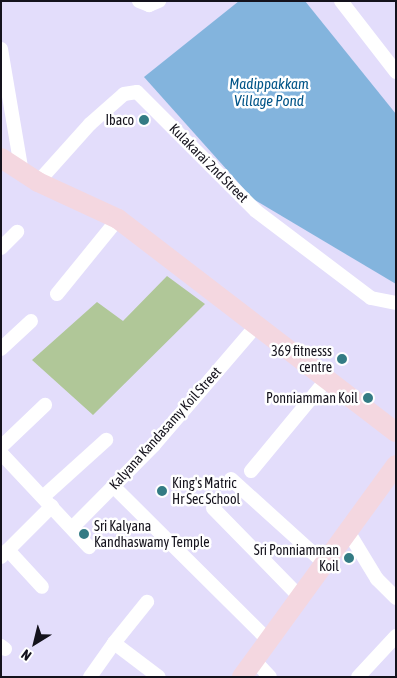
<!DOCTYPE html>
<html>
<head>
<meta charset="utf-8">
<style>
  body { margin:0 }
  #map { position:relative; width:397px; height:678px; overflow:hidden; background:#e3ddfb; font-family:"Asap Condensed",sans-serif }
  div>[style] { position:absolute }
  .green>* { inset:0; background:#b0c798 }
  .water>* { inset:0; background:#83b4dd }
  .street>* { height:14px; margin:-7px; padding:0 7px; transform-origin:7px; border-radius:7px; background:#fff }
  .secondary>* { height:20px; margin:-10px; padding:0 10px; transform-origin:10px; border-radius:10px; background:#f4d7e0 }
  .dots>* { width:14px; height:14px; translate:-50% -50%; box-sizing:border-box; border:2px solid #fff; border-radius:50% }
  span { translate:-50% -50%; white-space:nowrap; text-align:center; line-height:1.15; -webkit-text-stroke:5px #fff; paint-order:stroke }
  .poi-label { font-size:14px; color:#14121c }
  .right { translate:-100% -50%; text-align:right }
  .left { translate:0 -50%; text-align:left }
  .street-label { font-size:14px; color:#14121c }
  .water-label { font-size:15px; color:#005487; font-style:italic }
  .frame { position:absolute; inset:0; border:2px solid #14121c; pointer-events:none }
  .north { position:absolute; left:10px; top:618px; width:50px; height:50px; -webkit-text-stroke:4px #fff; paint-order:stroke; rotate:216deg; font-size:14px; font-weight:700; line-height:20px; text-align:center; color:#14121c }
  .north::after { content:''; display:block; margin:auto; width:18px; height:22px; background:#14121c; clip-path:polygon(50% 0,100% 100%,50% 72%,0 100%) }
</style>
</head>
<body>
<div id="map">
  <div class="green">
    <i style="clip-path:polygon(167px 276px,205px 304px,93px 415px,32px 360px,97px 302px,123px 321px)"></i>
  </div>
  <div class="water">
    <i style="clip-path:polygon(239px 1px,305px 1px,396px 114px,396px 284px,253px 199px,144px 77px)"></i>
  </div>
  <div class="street">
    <i style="left:139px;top:1px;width:11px;rotate:22deg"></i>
    <i style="left:149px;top:5px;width:11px;rotate:-22deg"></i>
    <i style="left:341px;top:1px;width:90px;rotate:52.2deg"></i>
    <i style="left:1px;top:49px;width:126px;rotate:80.4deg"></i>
    <i style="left:38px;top:182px;width:78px;rotate:-48.1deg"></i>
    <i style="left:90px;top:124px;width:45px;rotate:-41.4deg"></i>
    <i style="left:124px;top:94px;width:13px;rotate:-9deg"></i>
    <i style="left:137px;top:92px;width:168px;rotate:45deg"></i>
    <i style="left:256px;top:211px;width:144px;rotate:37.1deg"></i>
    <i style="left:371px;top:298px;width:25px;rotate:11deg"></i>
    <i style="left:1px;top:248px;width:23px;rotate:-45deg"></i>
    <i style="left:57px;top:294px;width:97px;rotate:-50.9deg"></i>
    <i style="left:1px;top:349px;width:41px;rotate:-43deg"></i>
    <i style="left:1px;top:447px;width:61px;rotate:-43.7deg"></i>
    <i style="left:1px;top:453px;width:129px;rotate:46.9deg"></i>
    <i style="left:251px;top:471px;width:119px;rotate:-50.4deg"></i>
    <i style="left:231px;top:479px;width:127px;rotate:42.1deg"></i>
    <i style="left:113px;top:486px;width:217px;rotate:44.8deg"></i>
    <i style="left:44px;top:496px;width:84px;rotate:-42.1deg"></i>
    <i style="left:213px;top:508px;width:124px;rotate:45.7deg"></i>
    <i style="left:72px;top:528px;width:117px;rotate:-45.3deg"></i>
    <i style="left:154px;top:445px;width:157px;rotate:-49.4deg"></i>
    <i style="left:349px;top:533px;width:54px;rotate:58.7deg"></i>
    <i style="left:377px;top:579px;width:27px;rotate:45deg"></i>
    <i style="left:8px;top:550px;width:50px;rotate:47.4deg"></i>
    <i style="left:1px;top:557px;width:72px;rotate:-45deg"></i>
    <i style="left:114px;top:643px;width:53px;rotate:-51.2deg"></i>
    <i style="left:1px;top:646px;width:5px;rotate:37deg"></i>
    <i style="left:255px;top:661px;width:22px;rotate:47deg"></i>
    <i style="left:90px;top:677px;width:42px;rotate:-54.8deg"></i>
    <i style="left:114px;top:643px;width:56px;rotate:37.1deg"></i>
    <i style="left:358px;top:677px;width:56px;rotate:-47.2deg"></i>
  </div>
  <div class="secondary">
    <i style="left:1px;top:158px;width:44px;rotate:33deg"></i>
    <i style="left:38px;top:182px;width:88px;rotate:24.8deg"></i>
    <i style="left:118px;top:219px;width:350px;rotate:37.5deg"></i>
    <i style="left:242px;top:677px;width:262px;rotate:-54deg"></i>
  </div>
  <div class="dots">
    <i style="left:144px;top:120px;background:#337b84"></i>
    <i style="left:342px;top:359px;background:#337b84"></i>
    <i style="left:368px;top:398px;background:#337b84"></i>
    <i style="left:162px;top:491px;background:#337b84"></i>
    <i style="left:84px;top:534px;background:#337b84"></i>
    <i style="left:349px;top:558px;background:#337b84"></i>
  </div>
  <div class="poi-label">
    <span class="right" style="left:134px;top:120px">Ibaco</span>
    <span class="right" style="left:332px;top:359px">369 fitnesss<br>centre</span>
    <span class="right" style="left:358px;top:398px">Ponniamman Koil</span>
    <span class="left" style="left:172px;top:491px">King's Matric<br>Hr Sec School</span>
    <span class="left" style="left:94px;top:534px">Sri Kalyana<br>Kandhaswamy Temple</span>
    <span class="right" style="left:339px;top:558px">Sri Ponniamman<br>Koil</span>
  </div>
  <div class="street-label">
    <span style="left:209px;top:163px;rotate:45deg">Kulakarai 2nd Street</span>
    <span style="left:165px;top:428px;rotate:-48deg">Kalyana Kandasamy Koil Street</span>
  </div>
  <div class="water-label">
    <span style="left:269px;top:92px">Madippakkam<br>Village Pond</span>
  </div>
  <div class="frame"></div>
  <div class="north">N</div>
</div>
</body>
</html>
